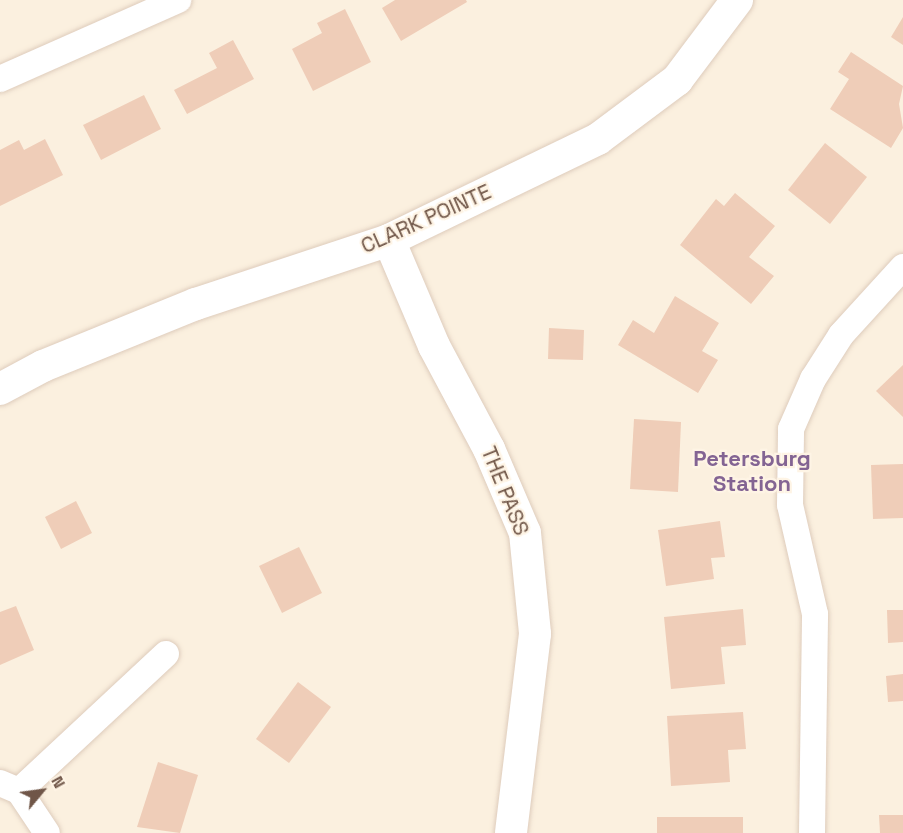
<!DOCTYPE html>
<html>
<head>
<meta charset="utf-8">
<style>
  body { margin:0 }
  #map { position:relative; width:903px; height:833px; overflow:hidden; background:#fbf0df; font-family:"Space Grotesk",sans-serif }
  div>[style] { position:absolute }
  .building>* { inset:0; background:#efcdb8 }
  .roads { filter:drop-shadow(0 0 2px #deccbc) drop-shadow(0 0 2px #deccbc) }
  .minor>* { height:26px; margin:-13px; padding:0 13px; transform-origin:13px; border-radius:13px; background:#fff }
  .tertiary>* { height:32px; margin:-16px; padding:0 16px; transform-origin:16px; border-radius:16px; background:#fff }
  span { translate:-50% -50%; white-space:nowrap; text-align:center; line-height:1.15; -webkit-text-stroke:4.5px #fef4e5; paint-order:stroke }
  .street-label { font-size:21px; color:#705648 }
  .neighbourhood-label { font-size:22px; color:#836493; font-weight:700 }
  .north { position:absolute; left:12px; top:761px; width:60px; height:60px; -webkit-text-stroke:4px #fef4e5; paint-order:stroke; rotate:61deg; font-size:16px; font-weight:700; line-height:24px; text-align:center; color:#705648 }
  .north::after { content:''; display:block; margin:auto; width:21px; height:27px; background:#705648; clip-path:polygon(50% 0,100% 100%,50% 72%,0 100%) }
</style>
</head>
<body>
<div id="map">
  <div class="building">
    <i style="clip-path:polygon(395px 0,466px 0,467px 2px,401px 41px,382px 8px)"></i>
    <i style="clip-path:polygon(345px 9px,371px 62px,313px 91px,292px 49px,322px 33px,317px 23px)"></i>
    <i style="clip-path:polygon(903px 17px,903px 45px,891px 37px)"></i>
    <i style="clip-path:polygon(233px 40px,254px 79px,187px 114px,174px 90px,217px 68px,209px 53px)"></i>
    <i style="clip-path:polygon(851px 52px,903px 86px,899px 104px,903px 128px,891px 148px,830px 109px,849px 79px,838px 72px)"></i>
    <i style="clip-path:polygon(144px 95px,161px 129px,101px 160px,83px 125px)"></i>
    <i style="clip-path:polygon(45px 139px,63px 175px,0 206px,0 150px,19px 140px,24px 150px)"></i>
    <i style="clip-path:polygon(825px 143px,867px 177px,830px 224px,788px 190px)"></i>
    <i style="clip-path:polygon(735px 193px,775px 226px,749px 257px,774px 276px,751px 304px,680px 245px,716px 199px,724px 206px)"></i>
    <i style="clip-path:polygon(675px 296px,719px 323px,702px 351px,718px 360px,698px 393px,618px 345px,633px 320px,654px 333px)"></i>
    <i style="clip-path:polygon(549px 328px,584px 330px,583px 360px,548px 359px)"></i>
    <i style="clip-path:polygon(903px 365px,903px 417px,876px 391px)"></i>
    <i style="clip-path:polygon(634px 419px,681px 422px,678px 492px,630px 489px)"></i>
    <i style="clip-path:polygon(903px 464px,903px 518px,873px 519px,871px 465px)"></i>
    <i style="clip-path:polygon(76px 501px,92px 533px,61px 549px,45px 517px)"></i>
    <i style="clip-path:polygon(720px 521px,725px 557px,711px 558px,714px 579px,666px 586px,658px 530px)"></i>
    <i style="clip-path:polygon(299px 547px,322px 593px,282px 613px,259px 566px)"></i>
    <i style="clip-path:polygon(16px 606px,34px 650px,0 665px,0 612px)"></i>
    <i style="clip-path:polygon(743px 609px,746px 645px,721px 647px,725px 684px,671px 689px,664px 617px)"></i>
    <i style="clip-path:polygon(887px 610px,903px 610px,903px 642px,888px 643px)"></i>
    <i style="clip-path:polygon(903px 674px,903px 701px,888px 702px,886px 676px)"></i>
    <i style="clip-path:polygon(298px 682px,331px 707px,289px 763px,256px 739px)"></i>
    <i style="clip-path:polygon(743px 712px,746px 749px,728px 750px,730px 782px,671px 786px,667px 716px)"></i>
    <i style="clip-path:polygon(158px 762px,198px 775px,180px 833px,137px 827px)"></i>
    <i style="clip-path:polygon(879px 815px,903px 815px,903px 833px,880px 833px)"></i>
    <i style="clip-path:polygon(657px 817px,743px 817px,743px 833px,657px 833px)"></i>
  </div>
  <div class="roads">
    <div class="minor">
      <i style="left:0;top:79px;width:195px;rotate:-23.9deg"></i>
      <i style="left:0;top:783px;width:21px;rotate:23deg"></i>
      <i style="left:19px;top:791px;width:50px;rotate:56.3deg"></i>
      <i style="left:19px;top:791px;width:201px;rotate:-43deg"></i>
      <i style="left:812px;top:833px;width:219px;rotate:-89.2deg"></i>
      <i style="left:815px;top:614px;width:112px;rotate:-102.9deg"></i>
      <i style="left:790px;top:505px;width:76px;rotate:-89.2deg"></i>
      <i style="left:791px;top:429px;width:55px;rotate:-66.3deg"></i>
      <i style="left:813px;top:379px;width:52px;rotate:-57.5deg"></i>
      <i style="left:841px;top:335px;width:92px;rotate:-47.6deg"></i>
    </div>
    <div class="tertiary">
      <i style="left:389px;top:240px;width:115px;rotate:67deg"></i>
      <i style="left:434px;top:346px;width:117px;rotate:61.9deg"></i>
      <i style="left:489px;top:449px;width:91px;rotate:66.8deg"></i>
      <i style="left:525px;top:533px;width:101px;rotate:84.3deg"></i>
      <i style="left:535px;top:634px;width:200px;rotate:96.9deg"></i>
      <i style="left:0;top:389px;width:49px;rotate:-28.1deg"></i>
      <i style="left:43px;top:366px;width:165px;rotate:-22.1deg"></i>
      <i style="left:196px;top:304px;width:203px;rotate:-18.3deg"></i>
      <i style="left:389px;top:240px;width:232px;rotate:-25.8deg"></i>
      <i style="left:598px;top:139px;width:99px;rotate:-36.8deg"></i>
      <i style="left:677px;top:80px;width:100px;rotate:-53.1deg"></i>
    </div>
  </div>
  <div class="street-label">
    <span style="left:426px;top:219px;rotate:-24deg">CLARK POINTE</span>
    <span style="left:505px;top:491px;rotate:68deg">THE PASS</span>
  </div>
  <div class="neighbourhood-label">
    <span style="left:752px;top:471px">Petersburg<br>Station</span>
  </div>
  <div class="north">N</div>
</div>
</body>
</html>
